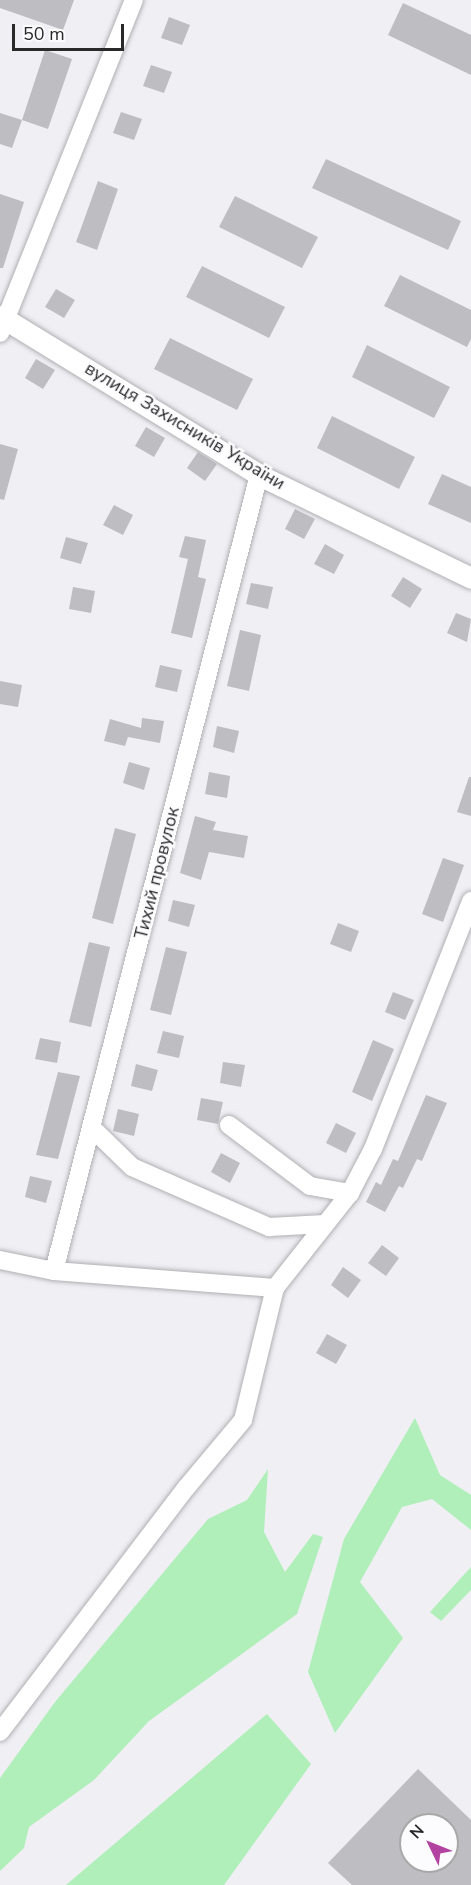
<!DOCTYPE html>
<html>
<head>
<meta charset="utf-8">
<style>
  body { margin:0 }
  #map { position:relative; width:471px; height:1885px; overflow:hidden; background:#efeff4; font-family:"Nunito Sans",sans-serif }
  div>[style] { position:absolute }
  .green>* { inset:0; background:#b0efb9 }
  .building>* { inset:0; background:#bdbdc2 }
  .roads { filter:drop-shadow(0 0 2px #b0b0b4) drop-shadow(0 0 2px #b0b0b4) }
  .minor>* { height:18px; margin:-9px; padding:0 9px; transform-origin:9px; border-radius:9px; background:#fff }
  .tertiary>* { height:21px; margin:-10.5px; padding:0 10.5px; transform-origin:10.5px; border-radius:10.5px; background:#fff }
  span { translate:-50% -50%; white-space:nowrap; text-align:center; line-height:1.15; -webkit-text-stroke:5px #fcfcfe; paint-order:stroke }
  .street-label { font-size:18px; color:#29292a }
  .north { position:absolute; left:399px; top:1813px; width:60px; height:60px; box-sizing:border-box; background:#fcfcfe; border:2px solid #a8a8a9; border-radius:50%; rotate:313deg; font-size:16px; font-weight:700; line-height:24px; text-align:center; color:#29292a }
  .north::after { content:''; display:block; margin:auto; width:21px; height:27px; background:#b243a1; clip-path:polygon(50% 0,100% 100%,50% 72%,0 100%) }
  .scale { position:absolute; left:12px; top:24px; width:112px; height:27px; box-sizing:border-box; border:3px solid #29292a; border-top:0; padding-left:8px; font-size:18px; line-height:21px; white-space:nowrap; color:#29292a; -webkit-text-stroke:4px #fcfcfe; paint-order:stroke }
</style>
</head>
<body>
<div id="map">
  <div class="green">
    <i style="clip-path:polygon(415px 1418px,440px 1475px,471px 1495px,471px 1530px,432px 1499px,402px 1507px,360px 1582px,403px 1638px,335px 1733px,308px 1672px,344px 1539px)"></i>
    <i style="clip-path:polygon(268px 1469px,264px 1532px,285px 1572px,313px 1534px,323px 1537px,297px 1614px,149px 1721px,94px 1780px,29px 1827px,24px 1848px,0 1871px,0 1778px,55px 1702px,208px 1519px,247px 1500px)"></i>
    <i style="clip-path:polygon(471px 1567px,471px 1590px,441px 1621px,430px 1612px)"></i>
    <i style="clip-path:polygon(267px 1714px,311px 1764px,224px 1885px,66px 1885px)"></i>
  </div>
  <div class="building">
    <i style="clip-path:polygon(0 0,74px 0,63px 30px,0 8px)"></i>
    <i style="clip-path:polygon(403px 3px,471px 35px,471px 75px,388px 35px)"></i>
    <i style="clip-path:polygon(169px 17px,190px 25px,182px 45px,161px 38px)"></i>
    <i style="clip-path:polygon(45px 50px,72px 59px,48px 129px,22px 120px)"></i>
    <i style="clip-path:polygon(151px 65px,172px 72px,164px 93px,143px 86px)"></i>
    <i style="clip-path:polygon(121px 112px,142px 119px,134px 140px,113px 133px)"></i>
    <i style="clip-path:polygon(0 113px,22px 120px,12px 148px,0 144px)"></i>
    <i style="clip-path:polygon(326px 159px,461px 221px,448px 250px,312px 188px)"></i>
    <i style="clip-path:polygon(98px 181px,118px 189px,97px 250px,76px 242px)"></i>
    <i style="clip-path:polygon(0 194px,24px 202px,3px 268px,0 268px)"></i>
    <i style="clip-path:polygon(235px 196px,318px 237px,302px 268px,219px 227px)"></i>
    <i style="clip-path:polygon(202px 266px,285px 307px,269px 338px,186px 297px)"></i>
    <i style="clip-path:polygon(400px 275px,471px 310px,471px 339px,467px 347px,384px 306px)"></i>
    <i style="clip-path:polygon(56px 289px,75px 300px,64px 318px,45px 307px)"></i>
    <i style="clip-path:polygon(170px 338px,253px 379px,237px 410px,154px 369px)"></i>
    <i style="clip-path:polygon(367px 345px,450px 387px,434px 418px,352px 377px)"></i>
    <i style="clip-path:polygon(36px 359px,55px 370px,43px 389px,25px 378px)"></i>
    <i style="clip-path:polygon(332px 416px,415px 457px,399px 489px,317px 448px)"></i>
    <i style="clip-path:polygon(146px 427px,165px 438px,154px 457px,135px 446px)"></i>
    <i style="clip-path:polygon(0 444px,18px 449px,4px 500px,0 499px)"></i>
    <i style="clip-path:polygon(198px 452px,217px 464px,205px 481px,187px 468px)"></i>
    <i style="clip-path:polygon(442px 474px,471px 487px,471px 523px,428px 504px)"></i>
    <i style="clip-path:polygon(114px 505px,133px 515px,123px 535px,103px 525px)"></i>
    <i style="clip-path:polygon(295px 509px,315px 519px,304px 539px,285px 529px)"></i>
    <i style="clip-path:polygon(185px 536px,206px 540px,198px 577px,206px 579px,192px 638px,171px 633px,188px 559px,179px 557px)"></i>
    <i style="clip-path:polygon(66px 537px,88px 543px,81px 564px,60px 558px)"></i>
    <i style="clip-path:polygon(325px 544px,344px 555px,334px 574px,314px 564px)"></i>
    <i style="clip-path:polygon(403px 577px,422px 589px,410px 608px,391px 596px)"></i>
    <i style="clip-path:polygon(251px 583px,273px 587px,268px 609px,246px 604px)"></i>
    <i style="clip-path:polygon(73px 587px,95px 591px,91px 613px,69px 609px)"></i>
    <i style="clip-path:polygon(456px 613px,471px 619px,467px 642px,447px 633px)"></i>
    <i style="clip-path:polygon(240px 630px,261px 635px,249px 691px,227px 686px)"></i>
    <i style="clip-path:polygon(160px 665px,182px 670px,177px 692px,155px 687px)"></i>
    <i style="clip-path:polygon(0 681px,22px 685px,18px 707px,0 704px)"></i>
    <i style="clip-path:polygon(142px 718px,164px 721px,160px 743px,128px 737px,125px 746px,104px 741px,110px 719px,141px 728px)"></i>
    <i style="clip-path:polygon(217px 726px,239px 731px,234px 753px,213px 747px)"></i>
    <i style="clip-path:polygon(129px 762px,150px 768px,144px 790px,123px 783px)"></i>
    <i style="clip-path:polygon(209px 772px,230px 776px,227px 798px,205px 794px)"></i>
    <i style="clip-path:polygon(469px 777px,471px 777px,471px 816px,457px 812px)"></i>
    <i style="clip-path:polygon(195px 816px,216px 822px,213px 830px,248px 836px,244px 858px,209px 852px,201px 880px,180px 873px)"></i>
    <i style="clip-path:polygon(115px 828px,136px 834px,113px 924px,92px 918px)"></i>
    <i style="clip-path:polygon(443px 858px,464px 865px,443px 922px,422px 914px)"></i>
    <i style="clip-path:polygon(173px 900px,195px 905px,189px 927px,168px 921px)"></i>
    <i style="clip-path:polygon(338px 923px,359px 931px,351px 952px,330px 944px)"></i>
    <i style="clip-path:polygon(89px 942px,110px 947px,91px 1027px,69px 1022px)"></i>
    <i style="clip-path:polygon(166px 947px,187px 952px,171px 1015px,150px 1010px)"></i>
    <i style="clip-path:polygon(393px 992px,414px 1000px,405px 1020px,385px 1012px)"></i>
    <i style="clip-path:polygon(163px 1031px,184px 1036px,179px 1058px,157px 1053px)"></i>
    <i style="clip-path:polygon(40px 1038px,61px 1042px,57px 1063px,35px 1059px)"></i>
    <i style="clip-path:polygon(373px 1040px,394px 1049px,372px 1101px,352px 1092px)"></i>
    <i style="clip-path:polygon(223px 1062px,245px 1065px,241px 1087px,220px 1083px)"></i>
    <i style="clip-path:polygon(136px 1064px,158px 1070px,152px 1091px,131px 1086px)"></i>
    <i style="clip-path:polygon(58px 1072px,80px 1076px,58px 1159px,36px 1155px)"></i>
    <i style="clip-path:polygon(426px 1095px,447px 1103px,422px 1161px,417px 1159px,403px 1188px,399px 1186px,385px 1212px,366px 1202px,376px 1182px,381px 1185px,393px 1159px,398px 1161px)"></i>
    <i style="clip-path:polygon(201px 1098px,223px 1102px,218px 1124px,197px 1120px)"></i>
    <i style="clip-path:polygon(118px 1109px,139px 1114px,134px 1136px,113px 1131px)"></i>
    <i style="clip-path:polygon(336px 1123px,356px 1133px,346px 1153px,326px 1143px)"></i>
    <i style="clip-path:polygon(221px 1153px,240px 1163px,230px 1183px,211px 1172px)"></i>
    <i style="clip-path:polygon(30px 1176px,52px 1181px,46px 1203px,25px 1197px)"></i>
    <i style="clip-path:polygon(382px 1245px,399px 1258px,386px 1276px,368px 1263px)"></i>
    <i style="clip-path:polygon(343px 1267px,361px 1280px,348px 1298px,331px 1285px)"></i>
    <i style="clip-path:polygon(327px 1334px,347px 1345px,336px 1364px,316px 1353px)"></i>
    <i style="clip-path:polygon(evenodd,418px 1769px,471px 1820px,471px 1885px,352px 1885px,328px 1863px,418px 1769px,411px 1825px,447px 1825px,447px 1861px,411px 1861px,411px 1825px)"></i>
  </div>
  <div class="roads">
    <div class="minor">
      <i style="left:0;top:333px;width:359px;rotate:-68.1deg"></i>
      <i style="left:229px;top:1125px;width:101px;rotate:37deg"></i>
      <i style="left:310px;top:1186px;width:41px;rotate:9.9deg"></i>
      <i style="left:91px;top:1127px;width:57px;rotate:44.3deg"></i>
      <i style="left:132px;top:1167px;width:150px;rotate:23.7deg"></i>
      <i style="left:269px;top:1227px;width:56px;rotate:-3.1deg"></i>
      <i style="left:0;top:1260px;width:55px;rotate:11.5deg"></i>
      <i style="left:54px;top:1271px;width:222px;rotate:4.4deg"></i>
      <i style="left:54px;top:1271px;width:822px;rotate:-75.56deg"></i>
      <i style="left:0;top:1732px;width:307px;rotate:-52.7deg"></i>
      <i style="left:186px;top:1488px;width:89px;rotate:-50deg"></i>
      <i style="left:243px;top:1420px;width:136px;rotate:-76.4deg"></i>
      <i style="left:275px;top:1288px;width:121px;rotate:-51.7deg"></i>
      <i style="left:350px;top:1193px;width:50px;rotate:-62.4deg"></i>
      <i style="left:373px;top:1149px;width:267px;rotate:-68.4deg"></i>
    </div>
    <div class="tertiary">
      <i style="left:0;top:316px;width:304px;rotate:31.5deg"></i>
      <i style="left:259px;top:475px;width:236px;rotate:25.9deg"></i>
    </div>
  </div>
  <div class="street-label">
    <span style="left:185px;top:426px;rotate:31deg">вулиця Захисників України</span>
    <span style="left:157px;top:873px;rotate:-76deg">Тихий провулок</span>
  </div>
  <div class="north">N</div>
  <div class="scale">50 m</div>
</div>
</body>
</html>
